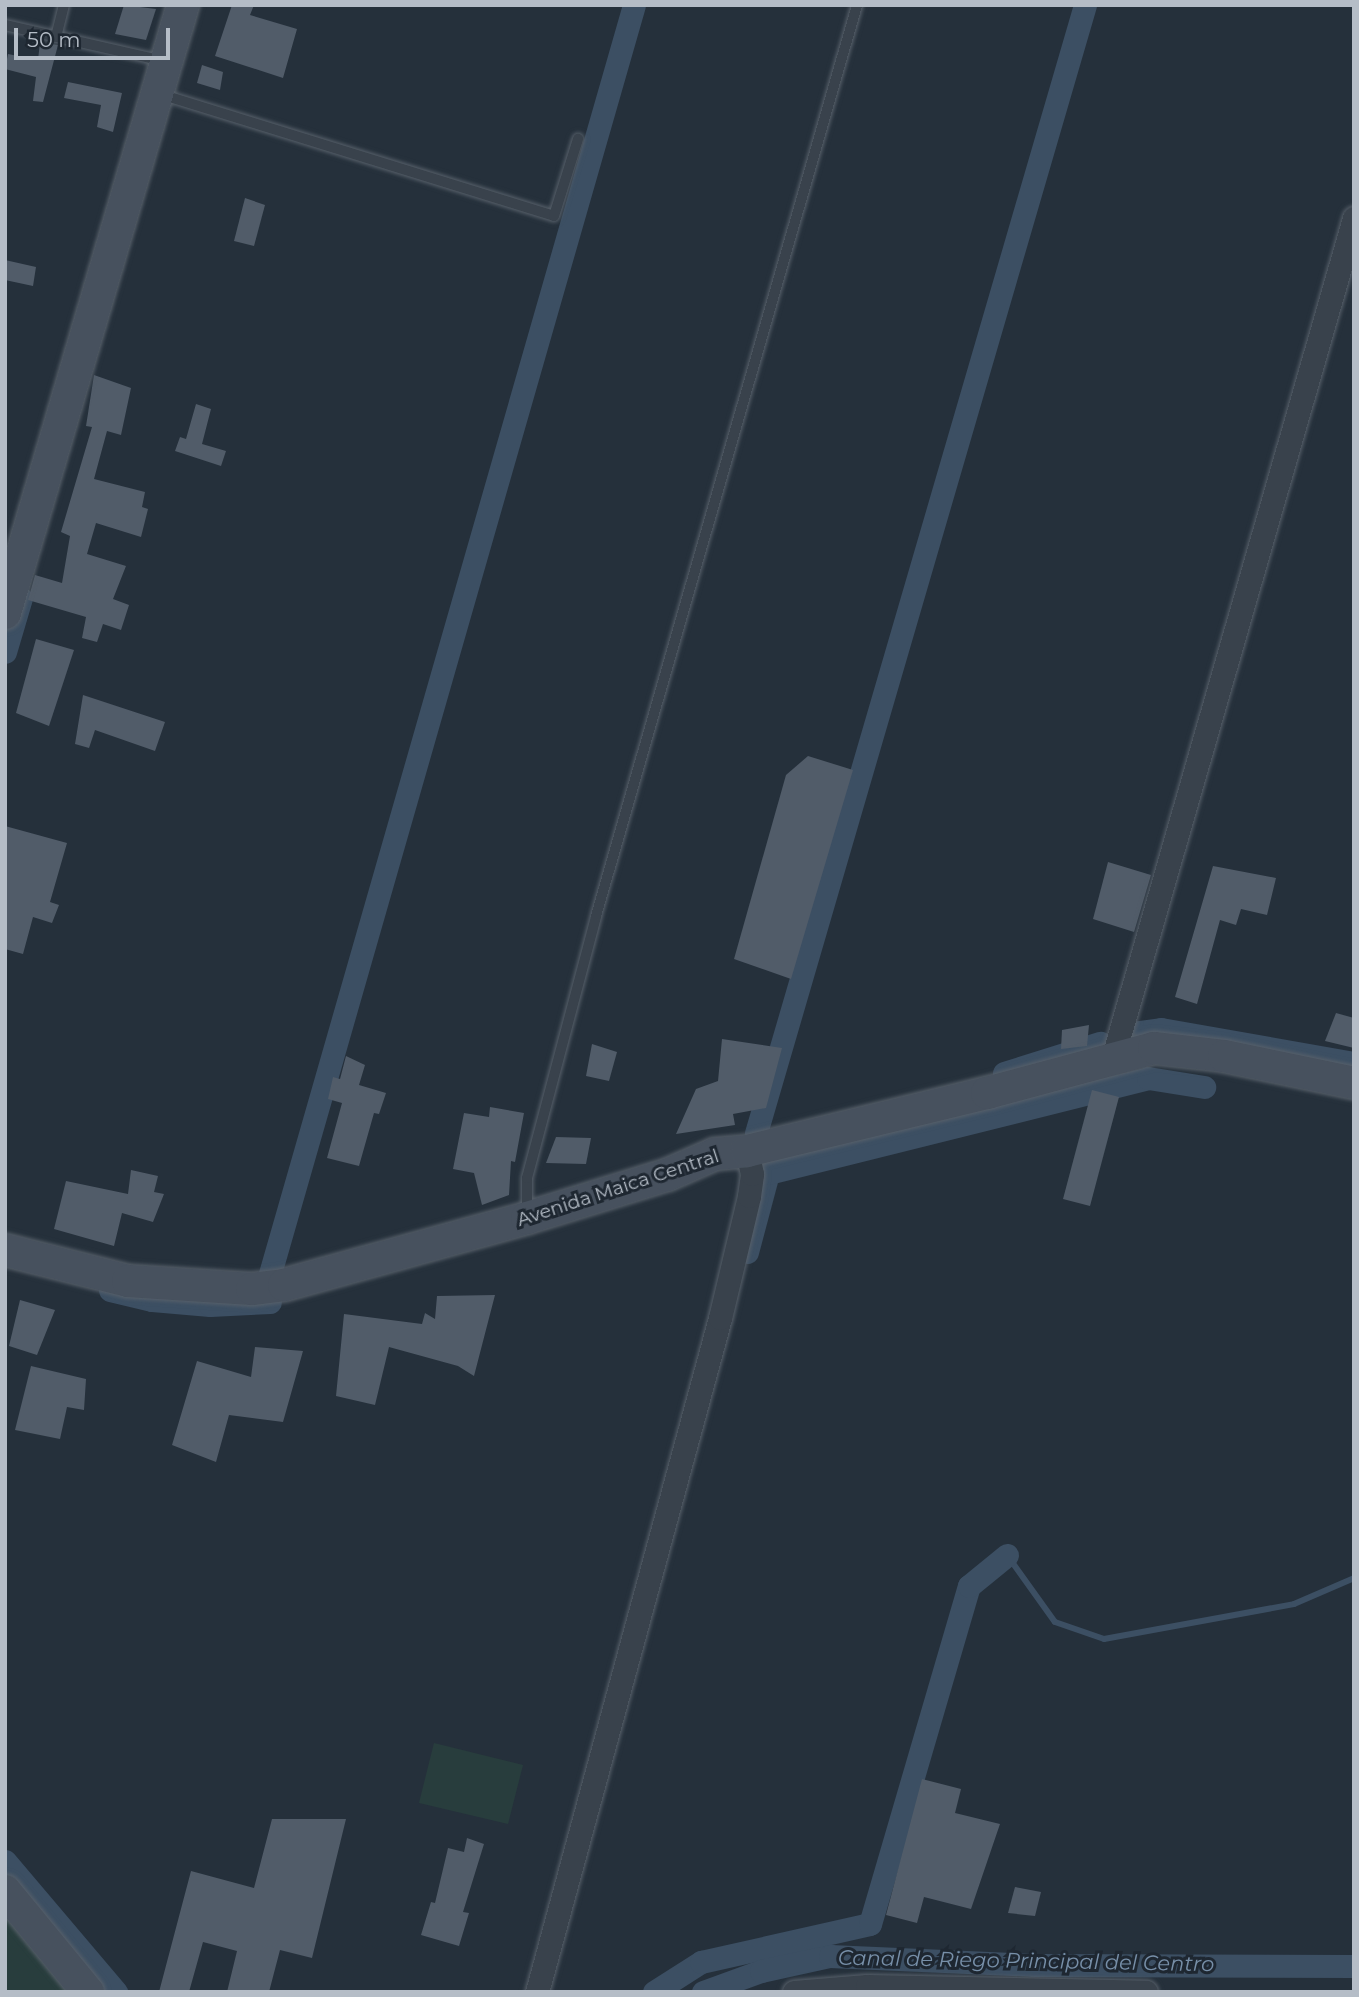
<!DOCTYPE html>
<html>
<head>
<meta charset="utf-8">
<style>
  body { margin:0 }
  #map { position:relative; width:1359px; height:1997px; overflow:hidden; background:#25303b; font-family:Montserrat,sans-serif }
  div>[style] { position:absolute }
  .green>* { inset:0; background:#283d3d }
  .stream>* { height:6px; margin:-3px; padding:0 3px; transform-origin:3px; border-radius:3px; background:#3c4f63 }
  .canal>* { height:23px; margin:-11.5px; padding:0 11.5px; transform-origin:11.5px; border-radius:11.5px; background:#3c4f63 }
  .building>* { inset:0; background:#515c69 }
  .roads { filter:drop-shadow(0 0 2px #57606a) drop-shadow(0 0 2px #57606a) }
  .lane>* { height:10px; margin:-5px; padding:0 5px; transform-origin:5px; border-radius:5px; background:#39424c }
  .street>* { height:23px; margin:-11.5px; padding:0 11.5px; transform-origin:11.5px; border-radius:11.5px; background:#39424c }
  .secondary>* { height:32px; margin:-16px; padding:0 16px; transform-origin:16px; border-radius:16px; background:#47515e }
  span { translate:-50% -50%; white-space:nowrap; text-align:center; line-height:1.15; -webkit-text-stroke:6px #1e2731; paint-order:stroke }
  .street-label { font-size:19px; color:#b5bdc7 }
  .water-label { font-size:21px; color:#778fa8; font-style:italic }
  .frame { position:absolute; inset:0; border:7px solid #b5bdc7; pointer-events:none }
  .scale { position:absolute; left:14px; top:28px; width:156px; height:32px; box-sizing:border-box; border:4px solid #b5bdc7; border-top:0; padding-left:9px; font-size:21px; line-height:24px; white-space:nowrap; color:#b5bdc7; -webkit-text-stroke:5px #1e2731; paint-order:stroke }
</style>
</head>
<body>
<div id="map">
  <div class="green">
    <i style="clip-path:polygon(434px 1743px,523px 1765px,508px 1824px,419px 1803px)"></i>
    <i style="clip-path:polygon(5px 1910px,73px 1992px,5px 1992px)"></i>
  </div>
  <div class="stream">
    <i style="left:1007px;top:1555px;width:82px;rotate:54.4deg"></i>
    <i style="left:1055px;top:1622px;width:52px;rotate:19.1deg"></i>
    <i style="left:1104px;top:1639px;width:193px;rotate:-10.4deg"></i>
    <i style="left:1294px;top:1604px;width:65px;rotate:-23.4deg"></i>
  </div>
  <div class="canal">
    <i style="left:5px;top:652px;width:56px;rotate:-73.5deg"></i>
    <i style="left:1133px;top:1033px;width:28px;rotate:-8deg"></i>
    <i style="left:1161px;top:1029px;width:196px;rotate:10deg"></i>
    <i style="left:1004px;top:1073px;width:101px;rotate:-17.4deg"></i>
    <i style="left:756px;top:1133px;width:1175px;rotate:-73.74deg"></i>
    <i style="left:747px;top:1252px;width:82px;rotate:-75.1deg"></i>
    <i style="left:768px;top:1173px;width:392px;rotate:-14deg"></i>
    <i style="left:1148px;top:1078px;width:57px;rotate:9.1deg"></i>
    <i style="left:269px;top:1277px;width:1323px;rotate:-73.99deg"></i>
    <i style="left:110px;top:1290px;width:43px;rotate:13.4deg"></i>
    <i style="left:152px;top:1300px;width:58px;rotate:4.9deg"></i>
    <i style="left:210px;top:1305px;width:60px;rotate:-2.9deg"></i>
    <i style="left:5px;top:1861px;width:172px;rotate:49.7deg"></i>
    <i style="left:654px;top:1992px;width:56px;rotate:-32.6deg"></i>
    <i style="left:701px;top:1962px;width:173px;rotate:-12.7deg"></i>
    <i style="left:870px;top:1924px;width:352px;rotate:-73.7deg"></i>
    <i style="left:969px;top:1586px;width:49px;rotate:-39.2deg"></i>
    <i style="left:703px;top:1992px;width:62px;rotate:-19.9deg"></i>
    <i style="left:761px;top:1971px;width:71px;rotate:-12.3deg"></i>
    <i style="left:830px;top:1956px;width:204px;rotate:2.5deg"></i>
    <i style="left:1034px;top:1965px;width:320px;rotate:0.2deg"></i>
  </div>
  <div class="building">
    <i style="clip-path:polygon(124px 5px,156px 9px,146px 40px,115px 34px)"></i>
    <i style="clip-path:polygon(232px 5px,254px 5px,250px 15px,297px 29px,283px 78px,215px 56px)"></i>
    <i style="clip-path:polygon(40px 42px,58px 45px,43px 102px,33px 101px,36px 77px,5px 69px,8px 54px,38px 60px)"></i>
    <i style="clip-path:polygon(202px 65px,223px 72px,220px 90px,197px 83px)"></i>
    <i style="clip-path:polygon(68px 82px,122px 93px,113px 132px,97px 127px,101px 105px,64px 98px)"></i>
    <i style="clip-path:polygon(245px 198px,265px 205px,254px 246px,234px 241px)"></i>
    <i style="clip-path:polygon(5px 260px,36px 267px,33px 286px,5px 280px)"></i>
    <i style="clip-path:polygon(94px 375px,131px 388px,121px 435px,107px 431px,94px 479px,145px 492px,142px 507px,148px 509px,141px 537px,96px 523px,87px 554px,126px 566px,113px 599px,129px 605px,121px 630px,103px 624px,97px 642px,82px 638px,86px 617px,28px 600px,35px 575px,62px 583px,70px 536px,61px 532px,92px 427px,86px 426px)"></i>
    <i style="clip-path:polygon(196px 404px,211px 409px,202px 444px,226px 451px,221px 466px,175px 451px,180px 437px,186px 439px)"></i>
    <i style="clip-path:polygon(36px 639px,74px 650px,49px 726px,16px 713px)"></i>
    <i style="clip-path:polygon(83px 695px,165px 722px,155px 751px,95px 730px,89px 748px,75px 744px)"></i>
    <i style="clip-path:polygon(808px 756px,853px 770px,791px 979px,734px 959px,786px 775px)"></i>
    <i style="clip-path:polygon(5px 826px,67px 843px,50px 902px,59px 905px,52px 923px,33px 917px,23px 954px,5px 949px)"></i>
    <i style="clip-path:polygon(1108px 862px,1151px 875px,1134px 932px,1093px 919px)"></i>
    <i style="clip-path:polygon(1213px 866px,1276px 878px,1267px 915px,1241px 909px,1236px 925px,1220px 920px,1197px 1004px,1175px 997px)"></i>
    <i style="clip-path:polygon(1336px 1013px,1354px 1018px,1354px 1048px,1325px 1041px)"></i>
    <i style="clip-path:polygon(1089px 1025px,1087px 1046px,1061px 1049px,1062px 1030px)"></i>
    <i style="clip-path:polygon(722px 1039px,782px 1048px,766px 1108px,733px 1114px,735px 1125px,676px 1134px,696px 1089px,718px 1081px)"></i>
    <i style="clip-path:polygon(592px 1044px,617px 1052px,609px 1081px,586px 1076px)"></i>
    <i style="clip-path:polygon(346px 1056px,365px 1065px,359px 1085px,386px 1093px,379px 1114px,374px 1113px,359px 1166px,327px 1158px,342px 1103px,328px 1099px,333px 1077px,340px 1079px)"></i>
    <i style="clip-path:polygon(1092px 1090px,1119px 1097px,1090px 1206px,1063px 1199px)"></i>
    <i style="clip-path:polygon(490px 1107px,524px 1113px,515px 1162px,511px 1161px,509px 1195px,482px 1205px,474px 1173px,453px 1169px,464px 1113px,489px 1117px)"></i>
    <i style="clip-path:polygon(556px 1137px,591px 1138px,586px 1164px,546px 1163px)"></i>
    <i style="clip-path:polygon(131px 1170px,158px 1176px,154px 1192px,164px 1194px,153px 1222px,122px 1213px,114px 1246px,54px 1229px,66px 1181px,128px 1194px)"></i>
    <i style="clip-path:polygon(495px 1295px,474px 1376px,458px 1366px,389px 1347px,375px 1405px,336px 1396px,344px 1314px,422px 1324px,425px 1313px,435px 1319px,437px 1296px)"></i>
    <i style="clip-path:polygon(20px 1300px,55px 1310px,37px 1355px,9px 1346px)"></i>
    <i style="clip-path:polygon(255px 1347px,303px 1351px,283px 1422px,229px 1415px,216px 1462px,172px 1445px,197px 1361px,251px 1377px)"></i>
    <i style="clip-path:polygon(31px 1366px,86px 1379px,84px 1410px,67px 1407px,60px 1439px,15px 1430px)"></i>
    <i style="clip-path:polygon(922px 1779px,961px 1789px,955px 1813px,1000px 1824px,971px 1909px,924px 1897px,917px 1923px,886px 1915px)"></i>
    <i style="clip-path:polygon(272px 1819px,346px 1819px,312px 1958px,280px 1950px,269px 1992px,227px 1992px,237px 1951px,203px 1942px,189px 1992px,159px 1992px,191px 1871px,254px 1888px)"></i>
    <i style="clip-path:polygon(467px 1838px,484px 1844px,463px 1912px,469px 1913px,459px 1946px,421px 1935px,431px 1902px,435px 1903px,448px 1848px,464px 1852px)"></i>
    <i style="clip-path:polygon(1015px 1887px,1041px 1892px,1035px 1916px,1008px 1913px)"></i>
  </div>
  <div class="roads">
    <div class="lane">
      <i style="left:5px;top:25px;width:162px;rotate:12.8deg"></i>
      <i style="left:56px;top:37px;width:33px;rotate:-76deg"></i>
      <i style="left:160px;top:94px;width:412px;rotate:17.2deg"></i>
      <i style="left:554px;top:216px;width:81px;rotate:-72.7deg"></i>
      <i style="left:527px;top:1215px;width:37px;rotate:-90deg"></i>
      <i style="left:527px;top:1178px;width:271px;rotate:-75.2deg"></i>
      <i style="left:596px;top:916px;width:948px;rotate:-74.01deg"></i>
    </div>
    <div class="street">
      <i style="left:1113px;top:1057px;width:873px;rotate:-73.97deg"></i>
      <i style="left:537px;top:1992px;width:698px;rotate:-74.81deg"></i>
      <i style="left:720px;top:1318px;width:125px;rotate:-76.6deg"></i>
      <i style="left:749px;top:1196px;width:22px;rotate:-82deg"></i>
      <i style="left:752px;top:1174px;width:24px;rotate:-102deg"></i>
      <i style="left:794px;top:1992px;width:73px;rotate:-4.7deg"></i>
      <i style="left:867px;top:1986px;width:279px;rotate:1.2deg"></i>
    </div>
    <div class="secondary">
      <i style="left:5px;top:613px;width:634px;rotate:-73.68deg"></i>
      <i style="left:5px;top:1250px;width:127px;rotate:14.1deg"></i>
      <i style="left:128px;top:1281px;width:124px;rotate:3.7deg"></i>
      <i style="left:252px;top:1289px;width:32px;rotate:-7deg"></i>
      <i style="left:284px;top:1285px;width:252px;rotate:-15.4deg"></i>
      <i style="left:527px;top:1218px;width:146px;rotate:-17.1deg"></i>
      <i style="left:667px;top:1175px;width:52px;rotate:-23.6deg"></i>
      <i style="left:715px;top:1154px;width:32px;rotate:-5deg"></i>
      <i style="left:747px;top:1151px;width:247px;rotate:-13.6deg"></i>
      <i style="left:987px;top:1093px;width:173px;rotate:-15.1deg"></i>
      <i style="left:1154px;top:1048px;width:70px;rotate:6.5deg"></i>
      <i style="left:1224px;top:1056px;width:133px;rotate:11.7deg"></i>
      <i style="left:5px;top:1891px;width:131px;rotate:50.6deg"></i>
    </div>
  </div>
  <div class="street-label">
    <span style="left:618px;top:1188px;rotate:-18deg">Avenida Maica Central</span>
  </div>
  <div class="water-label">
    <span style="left:1026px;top:1961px;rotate:1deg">Canal de Riego Principal del Centro</span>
  </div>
  <div class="frame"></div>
  <div class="scale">50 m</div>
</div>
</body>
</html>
